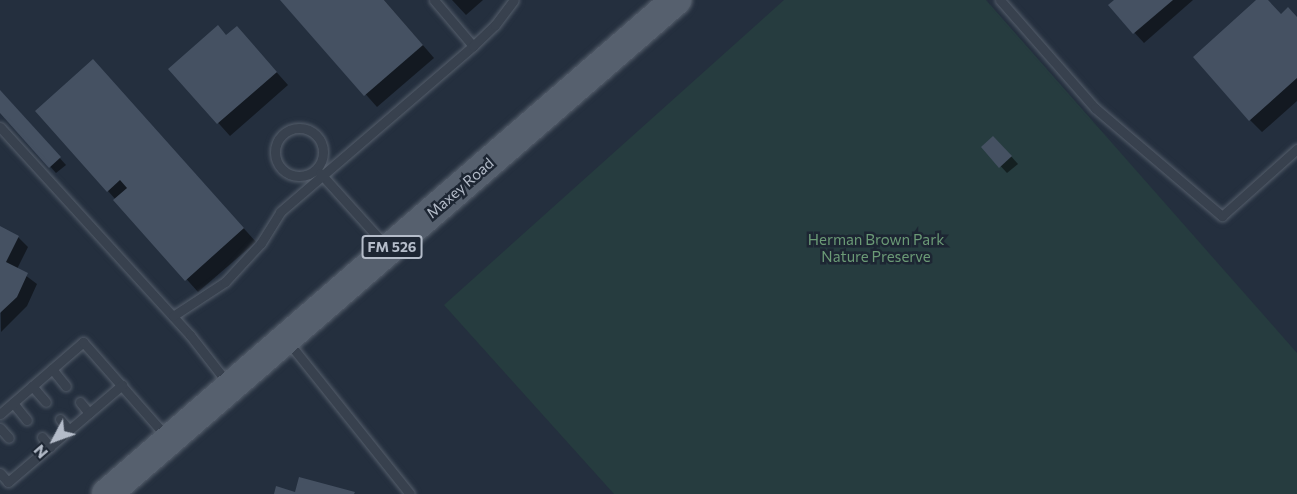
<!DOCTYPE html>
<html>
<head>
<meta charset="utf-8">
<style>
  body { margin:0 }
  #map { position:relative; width:1297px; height:494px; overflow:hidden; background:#242f3e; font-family:Commissioner,sans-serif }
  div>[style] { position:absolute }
  .green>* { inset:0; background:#263c3f }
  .shadow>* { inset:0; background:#0007 }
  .building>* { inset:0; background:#455162 }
  .roads { filter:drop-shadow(0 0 2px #565f6c) drop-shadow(0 0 2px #565f6c) }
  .lane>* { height:9px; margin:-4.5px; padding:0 4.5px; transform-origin:4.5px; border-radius:4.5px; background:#38414e }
  .lane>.ring { margin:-4.5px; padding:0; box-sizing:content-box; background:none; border:9px solid #38414e; border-radius:50% }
  .primary>* { height:30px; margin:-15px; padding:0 15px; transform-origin:15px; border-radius:15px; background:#56606e }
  span { translate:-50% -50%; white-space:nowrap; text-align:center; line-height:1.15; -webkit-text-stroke:5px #1d2633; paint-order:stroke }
  .shield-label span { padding:2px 4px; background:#1d2633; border:2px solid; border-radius:4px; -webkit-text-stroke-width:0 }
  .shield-label { font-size:14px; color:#b4bcc9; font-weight:700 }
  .street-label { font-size:15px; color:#b4bcc9 }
  .park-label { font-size:15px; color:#6b9a76 }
  .north { position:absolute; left:24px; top:410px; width:60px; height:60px; -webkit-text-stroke:4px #1d2633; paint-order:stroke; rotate:229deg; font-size:16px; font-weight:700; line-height:24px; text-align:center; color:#b4bcc9 }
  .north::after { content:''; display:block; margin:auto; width:21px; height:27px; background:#b4bcc9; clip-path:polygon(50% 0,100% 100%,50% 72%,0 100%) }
</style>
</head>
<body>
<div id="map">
  <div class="green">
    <i style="clip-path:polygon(784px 0,986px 0,1297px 353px,1297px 494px,614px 494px,444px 305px)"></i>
  </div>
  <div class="shadow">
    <i style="clip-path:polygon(282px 0,384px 0,434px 58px,377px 107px)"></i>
    <i style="clip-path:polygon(452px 0,483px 0,466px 15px)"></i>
    <i style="clip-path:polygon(1116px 0,1193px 0,1144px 43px,1110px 6px)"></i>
    <i style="clip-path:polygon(1259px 0,1267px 0,1281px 15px,1297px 18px,1297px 101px,1262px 132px,1250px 120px)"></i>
    <i style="clip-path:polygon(237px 28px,288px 85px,230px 136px,170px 69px,227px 37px)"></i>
    <i style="clip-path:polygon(105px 74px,256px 242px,198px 292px,108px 191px)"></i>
    <i style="clip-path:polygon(0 92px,66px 165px,56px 173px,0 111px)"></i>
    <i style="clip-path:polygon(1000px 144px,1018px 164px,1007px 173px,983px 147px)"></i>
    <i style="clip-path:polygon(0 228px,18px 237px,28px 247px,17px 269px,37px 284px,27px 306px,1px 332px)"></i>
  </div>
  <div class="building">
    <i style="clip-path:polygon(280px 0,384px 0,423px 45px,364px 96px)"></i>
    <i style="clip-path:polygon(1114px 0,1173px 0,1133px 34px,1108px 5px)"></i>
    <i style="clip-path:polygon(1256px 0,1268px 0,1281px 14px,1288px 7px,1297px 17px,1297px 78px,1249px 121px,1193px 57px)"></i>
    <i style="clip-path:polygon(218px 25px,226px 35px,237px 26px,277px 72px,217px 124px,168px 69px)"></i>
    <i style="clip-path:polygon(93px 59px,244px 228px,185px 281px,113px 200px,127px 188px,120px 180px,107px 192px,35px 111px)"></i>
    <i style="clip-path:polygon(0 90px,61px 157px,49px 168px,0 113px)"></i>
    <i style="clip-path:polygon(993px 136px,1012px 156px,999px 168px,981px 147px)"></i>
    <i style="clip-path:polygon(0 226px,19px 236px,6px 262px,28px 273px,17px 297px,0 313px)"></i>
    <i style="clip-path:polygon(299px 477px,355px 492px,354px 494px,274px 494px,276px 486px,295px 492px)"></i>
  </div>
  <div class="roads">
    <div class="lane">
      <i style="left:434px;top:0;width:60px;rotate:49.7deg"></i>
      <i style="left:1000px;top:0;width:144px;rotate:48.7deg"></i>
      <i style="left:1095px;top:108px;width:167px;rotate:40.4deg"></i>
      <i style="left:1222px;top:216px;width:101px;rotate:-41.8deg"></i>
      <i style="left:0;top:127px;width:282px;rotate:47.6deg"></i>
      <i style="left:190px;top:335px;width:63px;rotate:52deg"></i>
      <i class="ring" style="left:275px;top:128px;width:39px;height:39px"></i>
      <i style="left:320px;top:173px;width:97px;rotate:47.9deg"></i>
      <i style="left:173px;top:316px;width:62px;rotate:-33.2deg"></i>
      <i style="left:225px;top:282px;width:53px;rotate:-47.3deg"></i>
      <i style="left:261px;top:243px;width:36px;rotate:-58deg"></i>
      <i style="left:280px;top:212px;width:255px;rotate:-40.7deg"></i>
      <i style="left:473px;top:46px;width:30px;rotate:-44deg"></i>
      <i style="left:495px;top:25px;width:31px;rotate:-53deg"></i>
      <i style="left:289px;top:343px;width:193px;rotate:51.3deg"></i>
      <i style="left:52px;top:369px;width:22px;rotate:51deg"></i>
      <i style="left:32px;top:386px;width:21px;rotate:49deg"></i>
      <i style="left:80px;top:402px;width:14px;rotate:51deg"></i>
      <i style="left:13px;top:403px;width:22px;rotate:51deg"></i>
      <i style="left:0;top:414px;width:110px;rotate:-40.9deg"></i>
      <i style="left:83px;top:342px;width:125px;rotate:48.6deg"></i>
      <i style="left:60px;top:419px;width:14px;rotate:51deg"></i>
      <i style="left:0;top:428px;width:13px;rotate:48deg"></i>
      <i style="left:42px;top:437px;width:13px;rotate:51deg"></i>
      <i style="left:0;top:473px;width:12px;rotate:48deg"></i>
      <i style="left:8px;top:482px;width:150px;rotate:-40.4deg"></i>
    </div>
    <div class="primary">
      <i style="left:107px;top:494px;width:754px;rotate:-40.96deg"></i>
    </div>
  </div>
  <div class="shield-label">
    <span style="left:392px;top:247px">FM 526</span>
  </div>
  <div class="street-label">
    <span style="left:460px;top:188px;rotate:-41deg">Maxey Road</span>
  </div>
  <div class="park-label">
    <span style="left:876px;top:248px">Herman Brown Park<br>Nature Preserve</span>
  </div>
  <div class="north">N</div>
</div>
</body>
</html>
